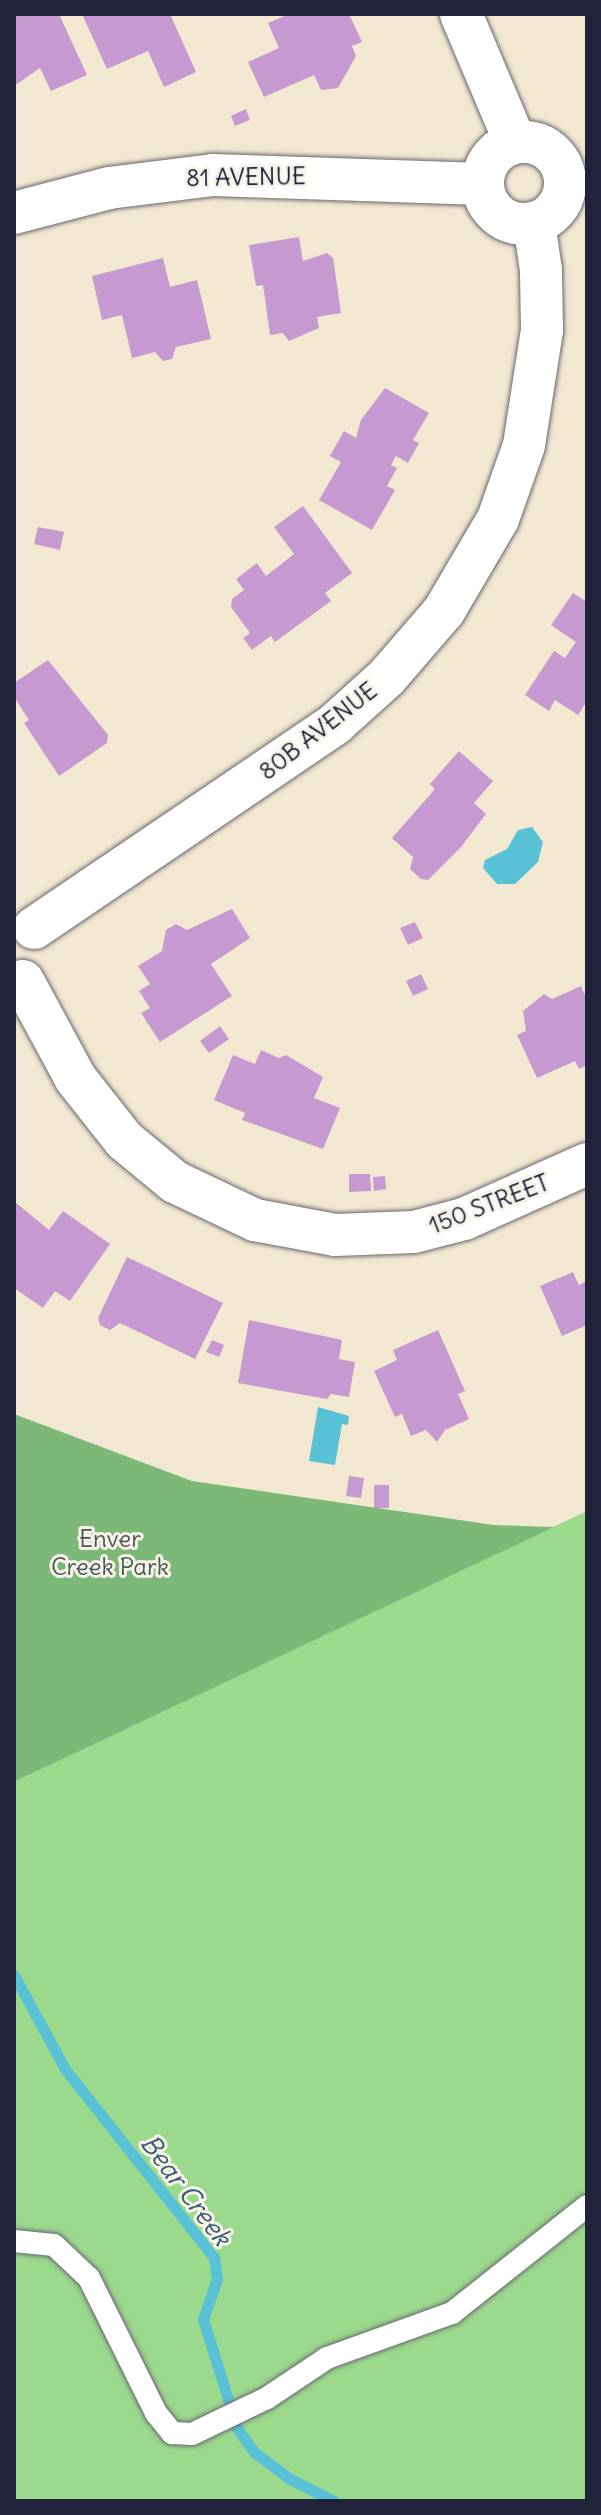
<!DOCTYPE html>
<html>
<head>
<meta charset="utf-8">
<style>
  body { margin:0 }
  #map { position:relative; width:601px; height:2515px; overflow:hidden; background:#f2e8d1; font-family:Delius,sans-serif }
  div>[style] { position:absolute }
  .green>* { inset:0; background:#9bd98d }
  .forest>* { inset:0; background:#7cb978 }
  .water>* { inset:0; background:#58c1d5 }
  .stream>* { height:11px; margin:-5.5px; padding:0 5.5px; transform-origin:5.5px; border-radius:5.5px; background:#58c1d5 }
  .building>* { inset:0; background:#c69ad0 }
  .roads { filter:drop-shadow(0 0 2px #6b6770) drop-shadow(0 0 2px #6b6770) }
  .lane>* { height:22px; margin:-11px; padding:0 11px; transform-origin:11px; border-radius:11px; background:#fff }
  .street>* { height:42px; margin:-21px; padding:0 21px; transform-origin:21px; border-radius:21px; background:#fff }
  .street>.ring { margin:-21px; padding:0; box-sizing:content-box; background:none; border:42px solid #fff; border-radius:50% }
  span { translate:-50% -50%; white-space:nowrap; text-align:center; line-height:1.15; -webkit-text-stroke:6px #f7f3e8; paint-order:stroke }
  .street-label { font-size:24px; color:#22223b }
  .park-label { font-size:24px; color:#465954 }
  .water-label { font-size:26px; color:#355a71; font-style:italic }
  .frame { position:absolute; inset:0; border:16px solid #22223b; pointer-events:none }
</style>
</head>
<body>
<div id="map">
  <div class="green">
    <i style="clip-path:polygon(587px 1511px,587px 2501px,14px 2501px,14px 1782px)"></i>
  </div>
  <div class="forest">
    <i style="clip-path:polygon(14px 1414px,192px 1481px,494px 1525px,554px 1527px,14px 1782px)"></i>
  </div>
  <div class="water">
    <i style="clip-path:polygon(532px 827px,543px 842px,538px 862px,515px 884px,497px 884px,483px 868px,485px 860px,507px 849px,518px 830px)"></i>
    <i style="clip-path:polygon(318px 1407px,349px 1416px,348px 1425px,342px 1424px,335px 1465px,309px 1461px)"></i>
  </div>
  <div class="stream">
    <i style="left:14px;top:1975px;width:107px;rotate:61.5deg"></i>
    <i style="left:65px;top:2069px;width:241px;rotate:51.7deg"></i>
    <i style="left:214px;top:2258px;width:21px;rotate:82deg"></i>
    <i style="left:217px;top:2279px;width:42px;rotate:109.3deg"></i>
    <i style="left:203px;top:2319px;width:114px;rotate:72.7deg"></i>
    <i style="left:237px;top:2428px;width:29px;rotate:55deg"></i>
    <i style="left:254px;top:2452px;width:45px;rotate:36.9deg"></i>
    <i style="left:290px;top:2479px;width:49px;rotate:26.6deg"></i>
  </div>
  <div class="building">
    <i style="clip-path:polygon(14px 14px,59px 14px,87px 75px,51px 91px,40px 68px,14px 86px)"></i>
    <i style="clip-path:polygon(82px 14px,170px 14px,196px 72px,164px 87px,148px 51px,107px 69px)"></i>
    <i style="clip-path:polygon(289px 14px,349px 14px,362px 42px,352px 46px,356px 56px,338px 88px,321px 90px,314px 75px,264px 97px,248px 62px,279px 48px,268px 23px)"></i>
    <i style="clip-path:polygon(246px 109px,250px 120px,235px 126px,231px 116px)"></i>
    <i style="clip-path:polygon(299px 237px,303px 261px,327px 253px,333px 258px,341px 313px,317px 317px,319px 328px,289px 341px,283px 333px,270px 335px,263px 285px,256px 286px,249px 245px)"></i>
    <i style="clip-path:polygon(163px 258px,170px 287px,197px 280px,211px 339px,176px 347px,172px 359px,163px 361px,155px 352px,132px 358px,122px 315px,102px 320px,92px 276px)"></i>
    <i style="clip-path:polygon(385px 388px,429px 413px,413px 440px,419px 443px,408px 463px,396px 456px,391px 465px,397px 468px,387px 486px,395px 490px,372px 530px,319px 500px,341px 462px,330px 456px,344px 431px,356px 438px,361px 420px)"></i>
    <i style="clip-path:polygon(303px 506px,352px 573px,325px 593px,331px 601px,275px 642px,271px 636px,252px 650px,243px 638px,250px 633px,231px 607px,232px 599px,244px 590px,236px 579px,257px 563px,266px 576px,294px 554px,274px 527px)"></i>
    <i style="clip-path:polygon(38px 527px,64px 532px,60px 550px,34px 544px)"></i>
    <i style="clip-path:polygon(573px 593px,587px 602px,587px 701px,578px 715px,555px 700px,549px 711px,525px 695px,554px 651px,565px 658px,576px 642px,551px 625px)"></i>
    <i style="clip-path:polygon(48px 660px,108px 735px,107px 743px,59px 776px,24px 723px,29px 720px,14px 697px,14px 683px)"></i>
    <i style="clip-path:polygon(459px 751px,493px 781px,474px 803px,486px 814px,461px 847px,428px 880px,421px 879px,410px 869px,413px 857px,392px 838px,435px 789px,430px 784px)"></i>
    <i style="clip-path:polygon(232px 909px,250px 938px,211px 964px,232px 996px,160px 1042px,141px 1013px,150px 1008px,139px 991px,150px 984px,138px 966px,162px 951px,166px 930px,176px 924px,187px 930px)"></i>
    <i style="clip-path:polygon(415px 922px,423px 938px,408px 945px,400px 928px)"></i>
    <i style="clip-path:polygon(421px 974px,428px 989px,413px 996px,406px 981px)"></i>
    <i style="clip-path:polygon(581px 986px,587px 1000px,587px 1065px,579px 1069px,575px 1061px,537px 1078px,517px 1035px,526px 1031px,523px 1011px,544px 994px,552px 999px)"></i>
    <i style="clip-path:polygon(220px 1026px,229px 1039px,209px 1053px,200px 1041px)"></i>
    <i style="clip-path:polygon(261px 1050px,279px 1058px,286px 1055px,323px 1077px,314px 1098px,340px 1108px,323px 1149px,242px 1120px,245px 1113px,214px 1100px,233px 1055px,255px 1064px)"></i>
    <i style="clip-path:polygon(349px 1174px,370px 1174px,371px 1191px,349px 1192px)"></i>
    <i style="clip-path:polygon(385px 1176px,386px 1189px,374px 1191px,373px 1177px)"></i>
    <i style="clip-path:polygon(15px 1202px,49px 1230px,63px 1211px,110px 1244px,70px 1301px,55px 1291px,43px 1308px,14px 1288px)"></i>
    <i style="clip-path:polygon(127px 1257px,223px 1303px,195px 1359px,120px 1323px,110px 1330px,100px 1325px,98px 1318px)"></i>
    <i style="clip-path:polygon(573px 1272px,579px 1285px,587px 1281px,587px 1325px,562px 1336px,540px 1286px)"></i>
    <i style="clip-path:polygon(249px 1320px,342px 1340px,339px 1359px,355px 1362px,349px 1397px,331px 1394px,327px 1399px,238px 1383px)"></i>
    <i style="clip-path:polygon(438px 1330px,465px 1391px,458px 1394px,469px 1419px,445px 1430px,437px 1442px,426px 1430px,411px 1436px,402px 1414px,395px 1417px,374px 1371px,397px 1360px,393px 1350px)"></i>
    <i style="clip-path:polygon(212px 1340px,224px 1345px,219px 1357px,206px 1352px)"></i>
    <i style="clip-path:polygon(349px 1476px,364px 1478px,361px 1498px,346px 1496px)"></i>
    <i style="clip-path:polygon(374px 1485px,389px 1485px,389px 1508px,374px 1508px)"></i>
  </div>
  <div class="roads">
    <div class="lane">
      <i style="left:14px;top:2241px;width:40px;rotate:5.7deg"></i>
      <i style="left:54px;top:2245px;width:48px;rotate:43.3deg"></i>
      <i style="left:89px;top:2278px;width:151px;rotate:63.6deg"></i>
      <i style="left:156px;top:2413px;width:26px;rotate:51deg"></i>
      <i style="left:172px;top:2433px;width:20px;rotate:3deg"></i>
      <i style="left:192px;top:2434px;width:83px;rotate:-25.6deg"></i>
      <i style="left:267px;top:2398px;width:72px;rotate:-33.7deg"></i>
      <i style="left:327px;top:2358px;width:133px;rotate:-19.8deg"></i>
      <i style="left:452px;top:2313px;width:172px;rotate:-38.4deg"></i>
    </div>
    <div class="street">
      <i style="left:461px;top:14px;width:139px;rotate:67.1deg"></i>
      <i class="ring" style="left:483px;top:142px;width:40px;height:40px"></i>
      <i style="left:14px;top:213px;width:98px;rotate:-14.7deg"></i>
      <i style="left:109px;top:188px;width:105px;rotate:-7.1deg"></i>
      <i style="left:213px;top:175px;width:270px;rotate:1.9deg"></i>
      <i style="left:34px;top:928px;width:364px;rotate:-34.1deg"></i>
      <i style="left:335px;top:724px;width:70px;rotate:-42.1deg"></i>
      <i style="left:387px;top:677px;width:87px;rotate:-49.2deg"></i>
      <i style="left:444px;top:611px;width:107px;rotate:-59.6deg"></i>
      <i style="left:498px;top:519px;width:78px;rotate:-70.6deg"></i>
      <i style="left:524px;top:445px;width:116px;rotate:-81.1deg"></i>
      <i style="left:542px;top:330px;width:60px;rotate:-91deg"></i>
      <i style="left:541px;top:270px;width:48px;rotate:-98.5deg"></i>
      <i style="left:23px;top:981px;width:111px;rotate:61.6deg"></i>
      <i style="left:76px;top:1079px;width:78px;rotate:51.8deg"></i>
      <i style="left:124px;top:1140px;width:66px;rotate:39.5deg"></i>
      <i style="left:175px;top:1182px;width:89px;rotate:25.4deg"></i>
      <i style="left:255px;top:1220px;width:81px;rotate:10.6deg"></i>
      <i style="left:335px;top:1235px;width:79px;rotate:-2.2deg"></i>
      <i style="left:414px;top:1232px;width:52px;rotate:-14.6deg"></i>
      <i style="left:464px;top:1219px;width:135px;rotate:-24.1deg"></i>
    </div>
  </div>
  <div class="street-label">
    <span style="left:246px;top:177px;rotate:-1deg">81 AVENUE</span>
    <span style="left:318px;top:731px;rotate:-38deg">80B AVENUE</span>
    <span style="left:489px;top:1204px;rotate:-21deg">150 STREET</span>
  </div>
  <div class="park-label">
    <span style="left:110px;top:1553px">Enver<br>Creek Park</span>
  </div>
  <div class="water-label">
    <span style="left:186px;top:2190px;rotate:53deg">Bear Creek</span>
  </div>
  <div class="frame"></div>
</div>
</body>
</html>
